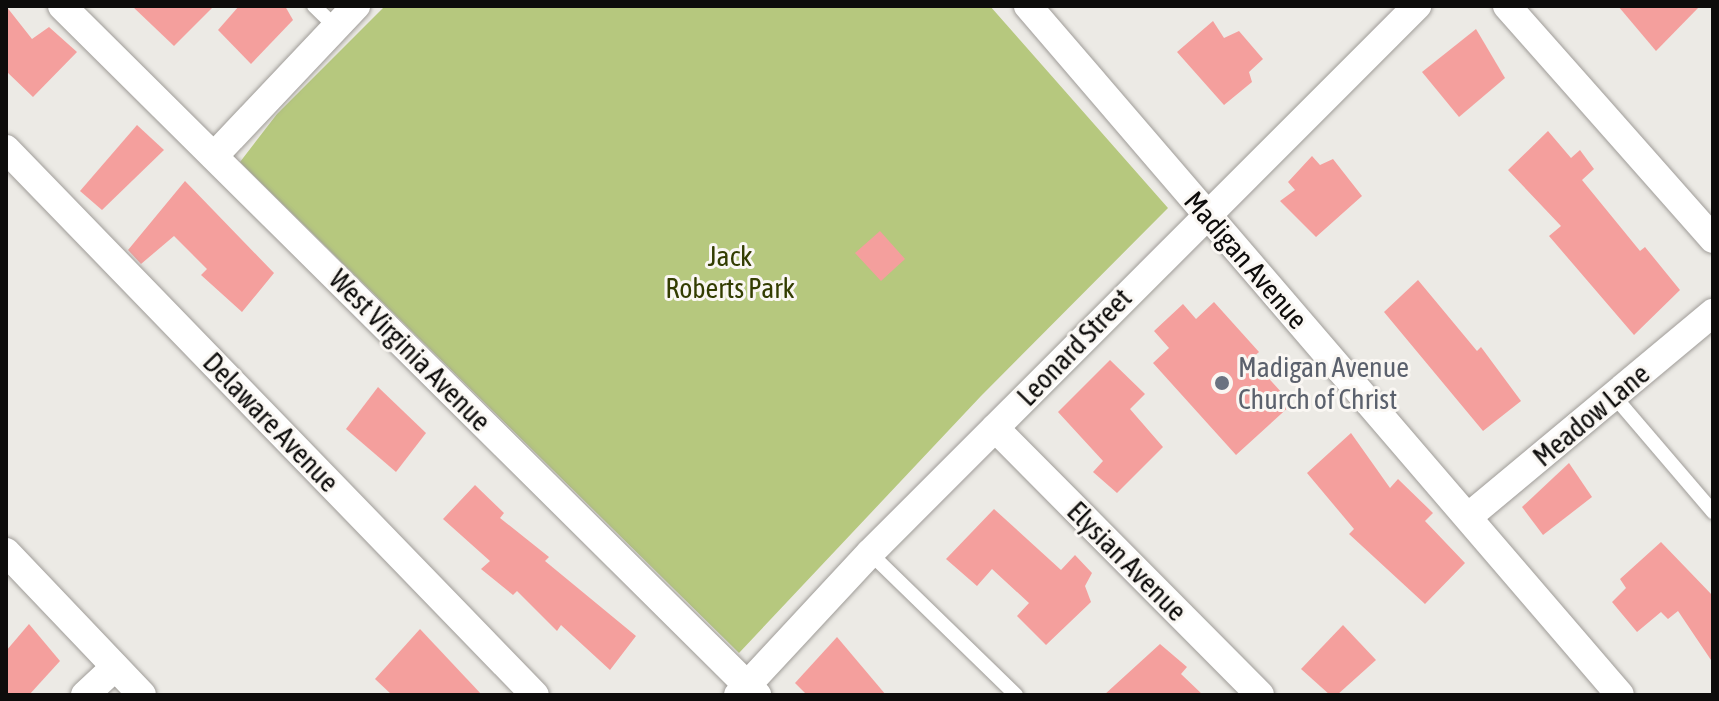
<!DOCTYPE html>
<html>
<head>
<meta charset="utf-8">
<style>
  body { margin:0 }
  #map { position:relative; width:1719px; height:701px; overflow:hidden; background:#eceae5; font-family:"Asap Condensed",sans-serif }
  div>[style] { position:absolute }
  .green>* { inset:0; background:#b6c87e }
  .building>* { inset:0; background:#f49f9d }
  .roads { filter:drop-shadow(0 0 2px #9f9c98) drop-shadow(0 0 2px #9f9c98) }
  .lane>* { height:14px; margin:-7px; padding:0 7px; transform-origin:7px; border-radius:7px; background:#fff }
  .street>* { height:28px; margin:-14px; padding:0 14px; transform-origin:14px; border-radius:14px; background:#fff }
  .dots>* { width:22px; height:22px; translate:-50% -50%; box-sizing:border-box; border:4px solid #faf7f3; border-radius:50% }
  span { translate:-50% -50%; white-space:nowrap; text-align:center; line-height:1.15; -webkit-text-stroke:6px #faf7f3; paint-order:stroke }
  .park-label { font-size:28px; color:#333d02 }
  .street-label { font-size:28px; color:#0d0c0b }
  .worship-label { font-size:28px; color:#5b616d }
  .left { translate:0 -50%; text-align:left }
  .frame { position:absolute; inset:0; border:8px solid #0d0c0b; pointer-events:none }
</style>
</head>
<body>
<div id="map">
  <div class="green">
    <i style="clip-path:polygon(385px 6px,990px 6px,1168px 208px,981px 396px,739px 653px,240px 162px,277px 114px)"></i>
  </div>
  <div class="building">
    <i style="clip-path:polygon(6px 6px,32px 39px,49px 27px,77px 52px,33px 97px,6px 71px)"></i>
    <i style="clip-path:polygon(132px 6px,214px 6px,174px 46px)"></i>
    <i style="clip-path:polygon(239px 6px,285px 6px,293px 20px,251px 64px,218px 30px)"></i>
    <i style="clip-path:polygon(1618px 6px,1700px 6px,1656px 51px)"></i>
    <i style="clip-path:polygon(1213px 21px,1224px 38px,1239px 31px,1263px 59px,1249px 72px,1252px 82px,1224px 105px,1177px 52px)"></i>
    <i style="clip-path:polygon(1476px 29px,1505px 78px,1459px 117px,1422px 72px)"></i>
    <i style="clip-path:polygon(137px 125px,164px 150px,102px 210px,80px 191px)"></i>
    <i style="clip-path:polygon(1548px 131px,1571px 158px,1580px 150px,1594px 169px,1582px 180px,1640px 251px,1645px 247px,1680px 290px,1634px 335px,1549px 236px,1561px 226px,1508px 170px)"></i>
    <i style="clip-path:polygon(1312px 156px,1320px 165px,1333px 159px,1362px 196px,1316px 237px,1280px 201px,1295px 190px,1288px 182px)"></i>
    <i style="clip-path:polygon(185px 181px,274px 273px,242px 312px,201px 275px,207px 269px,174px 236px,141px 264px,128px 250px)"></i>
    <i style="clip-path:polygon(880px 231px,905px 259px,881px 281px,855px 253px)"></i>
    <i style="clip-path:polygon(1418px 280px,1477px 351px,1481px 347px,1521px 401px,1483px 431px,1384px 312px)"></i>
    <i style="clip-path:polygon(1214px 302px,1259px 352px,1251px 359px,1292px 404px,1236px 455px,1153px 363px,1169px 348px,1154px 331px,1183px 304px,1196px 319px)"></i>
    <i style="clip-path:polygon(1110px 360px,1145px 394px,1130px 409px,1163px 447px,1117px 493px,1093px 472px,1103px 461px,1058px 412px)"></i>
    <i style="clip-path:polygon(378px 387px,426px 433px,396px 472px,346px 429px)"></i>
    <i style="clip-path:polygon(1351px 433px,1390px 488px,1398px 479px,1433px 513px,1425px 521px,1465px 563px,1425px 604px,1349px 534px,1354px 529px,1307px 473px)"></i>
    <i style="clip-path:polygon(1569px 463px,1592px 497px,1543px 535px,1522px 507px)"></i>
    <i style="clip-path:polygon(475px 485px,504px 513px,500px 518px,549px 557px,545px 561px,636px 636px,610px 670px,561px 625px,557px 631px,517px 591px,513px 595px,481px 569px,490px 561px,443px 519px)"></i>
    <i style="clip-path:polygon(994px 509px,1061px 570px,1075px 555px,1092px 573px,1085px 586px,1091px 602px,1046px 645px,1017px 616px,1029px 603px,992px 569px,977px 586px,946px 559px)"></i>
    <i style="clip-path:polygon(1661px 542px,1713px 596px,1713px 663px,1678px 611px,1668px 619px,1661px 612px,1637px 632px,1612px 602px,1626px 588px,1620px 579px)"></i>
    <i style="clip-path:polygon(29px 624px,60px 661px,29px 695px,6px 695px,6px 651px)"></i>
    <i style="clip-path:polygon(1343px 625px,1376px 660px,1337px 695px,1330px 695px,1301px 669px)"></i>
    <i style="clip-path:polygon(420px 629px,482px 695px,392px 695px,375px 679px)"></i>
    <i style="clip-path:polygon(837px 637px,886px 695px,807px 695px,795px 683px)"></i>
    <i style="clip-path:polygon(1160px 644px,1187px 667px,1181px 674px,1203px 695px,1104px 695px)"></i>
  </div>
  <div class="roads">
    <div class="lane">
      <i style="left:314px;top:6px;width:30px;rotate:44deg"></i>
      <i style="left:1614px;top:396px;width:153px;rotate:49.5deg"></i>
      <i style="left:870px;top:553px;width:204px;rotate:44.2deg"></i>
    </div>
    <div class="street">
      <i style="left:62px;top:6px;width:979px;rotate:44.75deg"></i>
      <i style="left:1028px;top:6px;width:908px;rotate:49.33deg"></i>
      <i style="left:1507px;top:6px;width:311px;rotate:48.5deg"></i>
      <i style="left:6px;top:149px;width:760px;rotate:45.91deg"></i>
      <i style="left:214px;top:156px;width:207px;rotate:-46.6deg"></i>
      <i style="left:995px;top:428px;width:376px;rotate:45.2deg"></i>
      <i style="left:1468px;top:517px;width:319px;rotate:-39.8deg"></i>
      <i style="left:6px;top:552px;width:197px;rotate:46.4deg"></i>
      <i style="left:85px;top:695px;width:41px;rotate:-43deg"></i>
      <i style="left:738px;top:695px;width:194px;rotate:-47.1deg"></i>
      <i style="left:870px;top:553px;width:774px;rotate:-45deg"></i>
    </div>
  </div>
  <div class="dots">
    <i style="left:1222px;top:383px;background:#6b7280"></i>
  </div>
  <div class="park-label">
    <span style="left:730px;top:272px">Jack<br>Roberts Park</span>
  </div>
  <div class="street-label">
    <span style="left:1246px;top:260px;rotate:49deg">Madigan Avenue</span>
    <span style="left:1074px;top:347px;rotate:-46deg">Leonard Street</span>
    <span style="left:410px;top:350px;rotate:45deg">West Virginia Avenue</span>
    <span style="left:1591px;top:415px;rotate:-40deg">Meadow Lane</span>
    <span style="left:271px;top:422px;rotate:46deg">Delaware Avenue</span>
    <span style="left:1127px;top:561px;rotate:45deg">Elysian Avenue</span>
  </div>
  <div class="worship-label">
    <span class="left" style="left:1238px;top:383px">Madigan Avenue<br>Church of Christ</span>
  </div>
  <div class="frame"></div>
</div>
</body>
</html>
